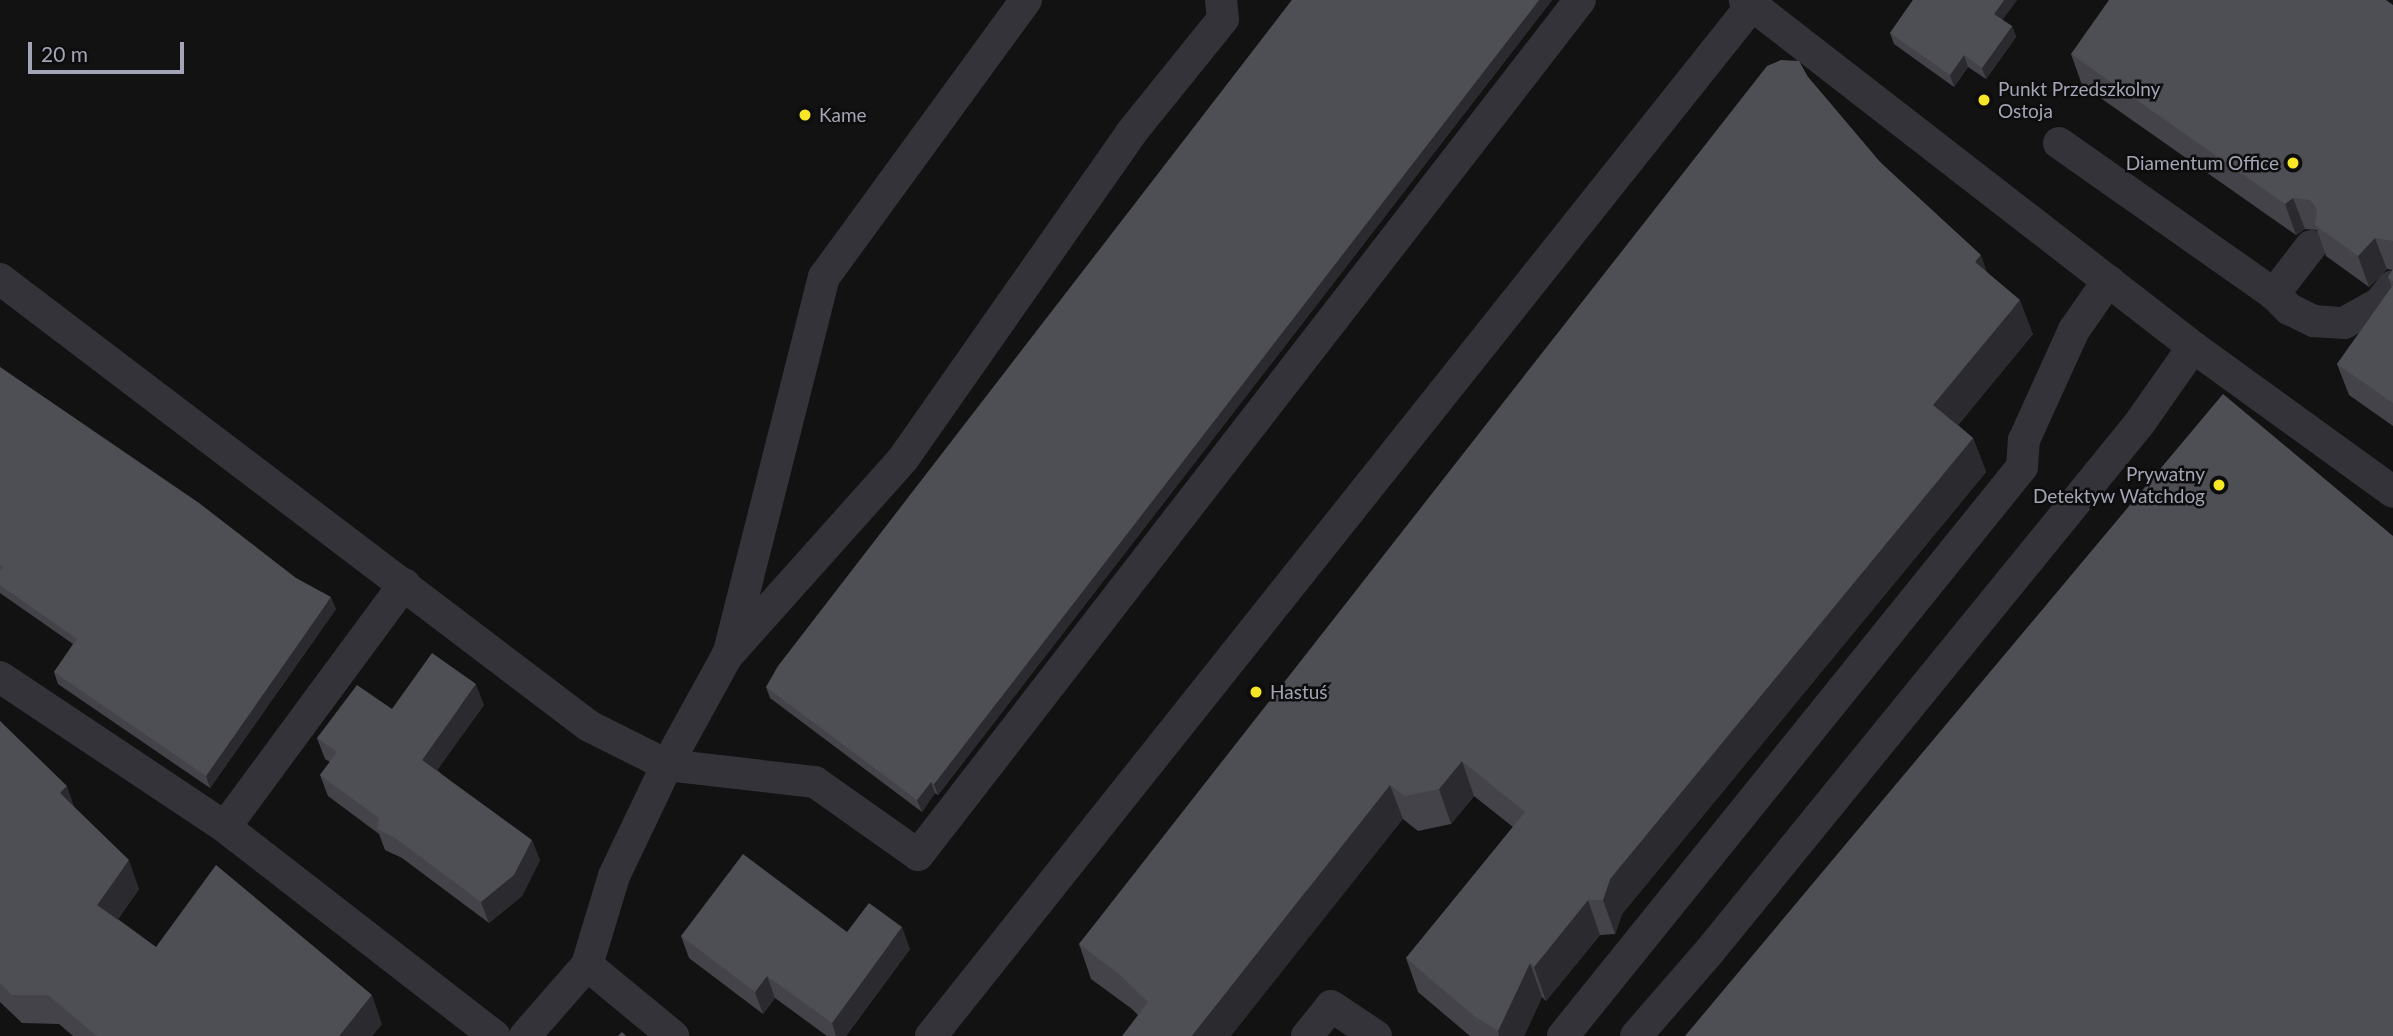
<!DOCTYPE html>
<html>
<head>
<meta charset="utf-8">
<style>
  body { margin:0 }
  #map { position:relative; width:2393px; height:1036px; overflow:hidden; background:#121213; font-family:Lato,sans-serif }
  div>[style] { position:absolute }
  .service>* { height:32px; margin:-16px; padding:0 16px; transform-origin:16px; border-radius:16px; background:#333339 }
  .wall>* { inset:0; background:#434349 }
  .shaded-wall>* { inset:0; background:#2b2b2f }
  .building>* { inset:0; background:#4e4e55 }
  .dots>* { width:19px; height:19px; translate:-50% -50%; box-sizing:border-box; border:4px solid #0d0d0e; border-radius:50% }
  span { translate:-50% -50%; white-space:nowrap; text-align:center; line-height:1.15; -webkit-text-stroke:5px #0d0d0e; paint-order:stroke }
  .poi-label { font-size:19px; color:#a3a4b5 }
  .left { translate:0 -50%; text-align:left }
  .right { translate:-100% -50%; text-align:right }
  .scale { position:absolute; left:28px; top:42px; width:156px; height:32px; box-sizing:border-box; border:4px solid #a3a4b5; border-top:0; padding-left:9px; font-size:21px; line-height:24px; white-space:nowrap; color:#a3a4b5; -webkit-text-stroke:5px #0d0d0e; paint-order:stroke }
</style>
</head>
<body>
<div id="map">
  <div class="service">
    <i style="left:1756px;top:0;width:6px;rotate:129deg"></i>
    <i style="left:1752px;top:5px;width:558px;rotate:37.79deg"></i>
    <i style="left:2193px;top:347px;width:247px;rotate:35.9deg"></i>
    <i style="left:2059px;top:143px;width:263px;rotate:35.1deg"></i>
    <i style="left:2311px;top:246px;width:61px;rotate:127.6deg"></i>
    <i style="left:2274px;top:294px;width:21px;rotate:45deg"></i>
    <i style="left:2289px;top:309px;width:28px;rotate:26deg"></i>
    <i style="left:2314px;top:321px;width:30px;rotate:4deg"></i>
    <i style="left:2344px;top:323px;width:41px;rotate:-29.1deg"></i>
    <i style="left:2380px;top:303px;width:21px;rotate:-53deg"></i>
    <i style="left:0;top:279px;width:739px;rotate:37.2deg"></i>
    <i style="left:589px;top:726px;width:87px;rotate:26.6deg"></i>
    <i style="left:667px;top:765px;width:149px;rotate:6.6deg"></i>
    <i style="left:815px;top:782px;width:126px;rotate:35.3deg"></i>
    <i style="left:918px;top:855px;width:1081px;rotate:-52.25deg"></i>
    <i style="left:729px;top:652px;width:387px;rotate:-75.8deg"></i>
    <i style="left:824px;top:277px;width:343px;rotate:-53.9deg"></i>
    <i style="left:0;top:677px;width:270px;rotate:33.7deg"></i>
    <i style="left:225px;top:827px;width:341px;rotate:37.8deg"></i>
    <i style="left:225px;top:827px;width:302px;rotate:-53.6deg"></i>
    <i style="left:587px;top:965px;width:112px;rotate:39.5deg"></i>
    <i style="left:525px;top:1036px;width:94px;rotate:-48.9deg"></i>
    <i style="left:587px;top:965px;width:93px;rotate:-73.1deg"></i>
    <i style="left:614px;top:876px;width:123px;rotate:-64.5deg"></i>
    <i style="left:667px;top:765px;width:124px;rotate:-61.2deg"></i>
    <i style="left:727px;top:656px;width:264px;rotate:-48.2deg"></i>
    <i style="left:903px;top:459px;width:398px;rotate:-55deg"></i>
    <i style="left:1131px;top:133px;width:146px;rotate:-51.1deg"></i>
    <i style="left:1223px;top:19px;width:19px;rotate:-96deg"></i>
    <i style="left:931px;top:1036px;width:1318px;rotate:-51.47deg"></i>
    <i style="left:1752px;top:5px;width:9px;rotate:-144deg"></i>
    <i style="left:1307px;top:1036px;width:38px;rotate:-51deg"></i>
    <i style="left:1331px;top:1006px;width:54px;rotate:33.7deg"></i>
    <i style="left:1563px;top:1036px;width:731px;rotate:-51.11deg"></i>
    <i style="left:2022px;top:467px;width:27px;rotate:-86deg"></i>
    <i style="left:2024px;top:440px;width:121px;rotate:-65.6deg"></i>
    <i style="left:2074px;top:330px;width:60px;rotate:-55.2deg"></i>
    <i style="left:1636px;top:1036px;width:111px;rotate:-49deg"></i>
    <i style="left:1709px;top:952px;width:681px;rotate:-50.84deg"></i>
    <i style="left:2139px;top:424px;width:94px;rotate:-55deg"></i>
  </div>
  <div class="wall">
    <i style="clip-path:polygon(1292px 0,1552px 0,938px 795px,935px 793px,922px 812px,770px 698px,766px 687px)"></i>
    <i style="clip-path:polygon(1913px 0,2017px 0,2002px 20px,2012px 26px,2016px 37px,1986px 79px,1968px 67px,1954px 87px,1894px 44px,1890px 33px)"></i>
    <i style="clip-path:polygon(2393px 5px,2393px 426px,2349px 395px,2337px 364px,2392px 287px,2388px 277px,2393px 270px,2387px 269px,2369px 287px,2326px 256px,2317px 230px,2305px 229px,2296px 235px,2082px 85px,2071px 54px)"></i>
    <i style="clip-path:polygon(1808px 77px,1880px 162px,1987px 272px,2033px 334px,1958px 425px,1973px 438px,1986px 472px,1622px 914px,1615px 934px,1600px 935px,1546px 1001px,1542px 997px,1524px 1036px,1470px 1036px,1418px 992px,1406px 958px,1513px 827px,1474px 796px,1451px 824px,1418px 831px,1403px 819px,1138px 1015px,1132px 1009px,1091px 979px,1079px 944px)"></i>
    <i style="clip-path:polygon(0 367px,336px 609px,210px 788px,58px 684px,54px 672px,73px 644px,0 593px)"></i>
    <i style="clip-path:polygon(484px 705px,437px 770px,540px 860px,522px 896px,489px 923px,402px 858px,385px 850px,379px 834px,328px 796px,320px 775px,330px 762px,325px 759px,317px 738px,392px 709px)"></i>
    <i style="clip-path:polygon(0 721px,75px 808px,139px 889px,118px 919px,156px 947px,382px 1024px,372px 1036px,73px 1036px,59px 1024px,22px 1023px,0 1002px)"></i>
    <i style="clip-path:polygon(847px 932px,910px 949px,846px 1036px,827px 1036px,775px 998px,763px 1014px,689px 958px,681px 936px)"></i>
  </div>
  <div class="shaded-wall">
    <i style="clip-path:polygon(1539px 0,1552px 0,938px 795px,934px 784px)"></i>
    <i style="clip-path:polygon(2004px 0,2017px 0,1998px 25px,1994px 14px)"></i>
    <i style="clip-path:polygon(2012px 26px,2016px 37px,1986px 79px,1982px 68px)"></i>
    <i style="clip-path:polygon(1964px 55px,1968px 67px,1954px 87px,1950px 75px)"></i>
    <i style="clip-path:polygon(2293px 198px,2305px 229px,2296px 235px,2285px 204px)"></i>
    <i style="clip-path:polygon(2375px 238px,2387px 269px,2369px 287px,2358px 256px)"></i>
    <i style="clip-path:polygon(1981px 255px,1993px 289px,1975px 262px)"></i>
    <i style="clip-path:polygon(2020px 300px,2033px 334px,1946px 439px,1933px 405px)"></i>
    <i style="clip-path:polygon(1973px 438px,1986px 472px,1622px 914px,1615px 934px,1603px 900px,1610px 879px)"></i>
    <i style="clip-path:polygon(331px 597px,336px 609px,210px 788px,206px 776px)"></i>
    <i style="clip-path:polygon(476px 684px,484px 705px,430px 780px,422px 760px)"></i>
    <i style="clip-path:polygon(1462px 761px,1474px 796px,1451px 824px,1439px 789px)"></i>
    <i style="clip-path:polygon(931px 782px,935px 793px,922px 812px,917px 800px)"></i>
    <i style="clip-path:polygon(1390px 785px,1403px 819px,1231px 1036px,1192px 1036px)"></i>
    <i style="clip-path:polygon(67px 786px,77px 815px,60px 793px)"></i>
    <i style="clip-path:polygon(532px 840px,540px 860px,522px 896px,489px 923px,481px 902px)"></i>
    <i style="clip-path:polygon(129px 860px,139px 889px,108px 933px,97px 905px)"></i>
    <i style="clip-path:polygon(1588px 900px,1600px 935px,1546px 1001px,1534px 967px)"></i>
    <i style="clip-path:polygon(902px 927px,910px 949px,846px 1036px,836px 1036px,832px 1023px)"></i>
    <i style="clip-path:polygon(1530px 963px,1542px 997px,1524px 1036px,1499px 1036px,1498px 1031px)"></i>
    <i style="clip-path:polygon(767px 976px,775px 998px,763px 1014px,755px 992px)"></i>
    <i style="clip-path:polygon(372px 995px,382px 1024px,372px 1036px,339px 1036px)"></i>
  </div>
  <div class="building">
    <i style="clip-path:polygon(1292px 0,1539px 0,934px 784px,931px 782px,917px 800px,766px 687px,778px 666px)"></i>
    <i style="clip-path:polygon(1913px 0,2004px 0,1994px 14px,2012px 26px,1982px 68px,1964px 55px,1950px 75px,1890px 33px)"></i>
    <i style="clip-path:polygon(2109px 0,2386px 0,2393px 5px,2393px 241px,2375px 238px,2358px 256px,2315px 225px,2317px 209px,2310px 200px,2293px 198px,2285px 204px,2071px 54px)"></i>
    <i style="clip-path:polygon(1781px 60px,1799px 61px,1808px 77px,1880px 162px,1981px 255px,1975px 262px,2020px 300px,1933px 405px,1973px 438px,1610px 879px,1603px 900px,1588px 900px,1534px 967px,1530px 963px,1498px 1031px,1474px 1016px,1406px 958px,1525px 812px,1462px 761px,1439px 789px,1405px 796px,1390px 785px,1192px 1036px,1122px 1036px,1148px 1002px,1119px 974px,1079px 944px,1767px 66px)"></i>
    <i style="clip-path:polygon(2393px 269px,2393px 281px,2388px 277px)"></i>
    <i style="clip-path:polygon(2393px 285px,2393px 403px,2337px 364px)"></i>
    <i style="clip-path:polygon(0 367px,199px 503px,296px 578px,331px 597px,206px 776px,54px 672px,77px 639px,0 585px,0 571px,3px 567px,0 565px)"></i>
    <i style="clip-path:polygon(2223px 394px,2393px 536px,2393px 1036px,1685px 1036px)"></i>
    <i style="clip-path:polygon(432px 653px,476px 684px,422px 760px,532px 840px,514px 875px,481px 902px,395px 838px,377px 829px,379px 818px,320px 775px,337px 752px,317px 738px,357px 685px,392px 709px)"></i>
    <i style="clip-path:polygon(0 721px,67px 786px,60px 793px,129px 860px,97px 905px,156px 947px,216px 865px,372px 995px,339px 1036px,97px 1036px,48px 995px,12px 995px,0 983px)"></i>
    <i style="clip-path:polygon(743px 854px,847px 932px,869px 903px,902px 927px,832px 1023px,767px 976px,755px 992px,681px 936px)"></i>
    <i style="clip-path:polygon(622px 1032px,626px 1036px,618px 1036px)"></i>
  </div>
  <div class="dots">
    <i style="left:1984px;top:100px;background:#f7e626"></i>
    <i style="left:805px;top:115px;background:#f7e626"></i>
    <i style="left:2293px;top:163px;background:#f7e626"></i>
    <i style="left:2219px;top:485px;background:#f7e626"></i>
    <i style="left:1256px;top:692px;background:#f7e626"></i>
  </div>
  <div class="poi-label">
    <span class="left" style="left:1998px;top:100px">Punkt Przedszkolny<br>Ostoja</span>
    <span class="left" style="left:819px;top:115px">Kame</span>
    <span class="right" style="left:2279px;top:163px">Diamentum Office</span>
    <span class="right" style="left:2205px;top:485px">Prywatny<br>Detektyw Watchdog</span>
    <span class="left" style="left:1270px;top:692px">Hastuś</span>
  </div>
  <div class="scale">20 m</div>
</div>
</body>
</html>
